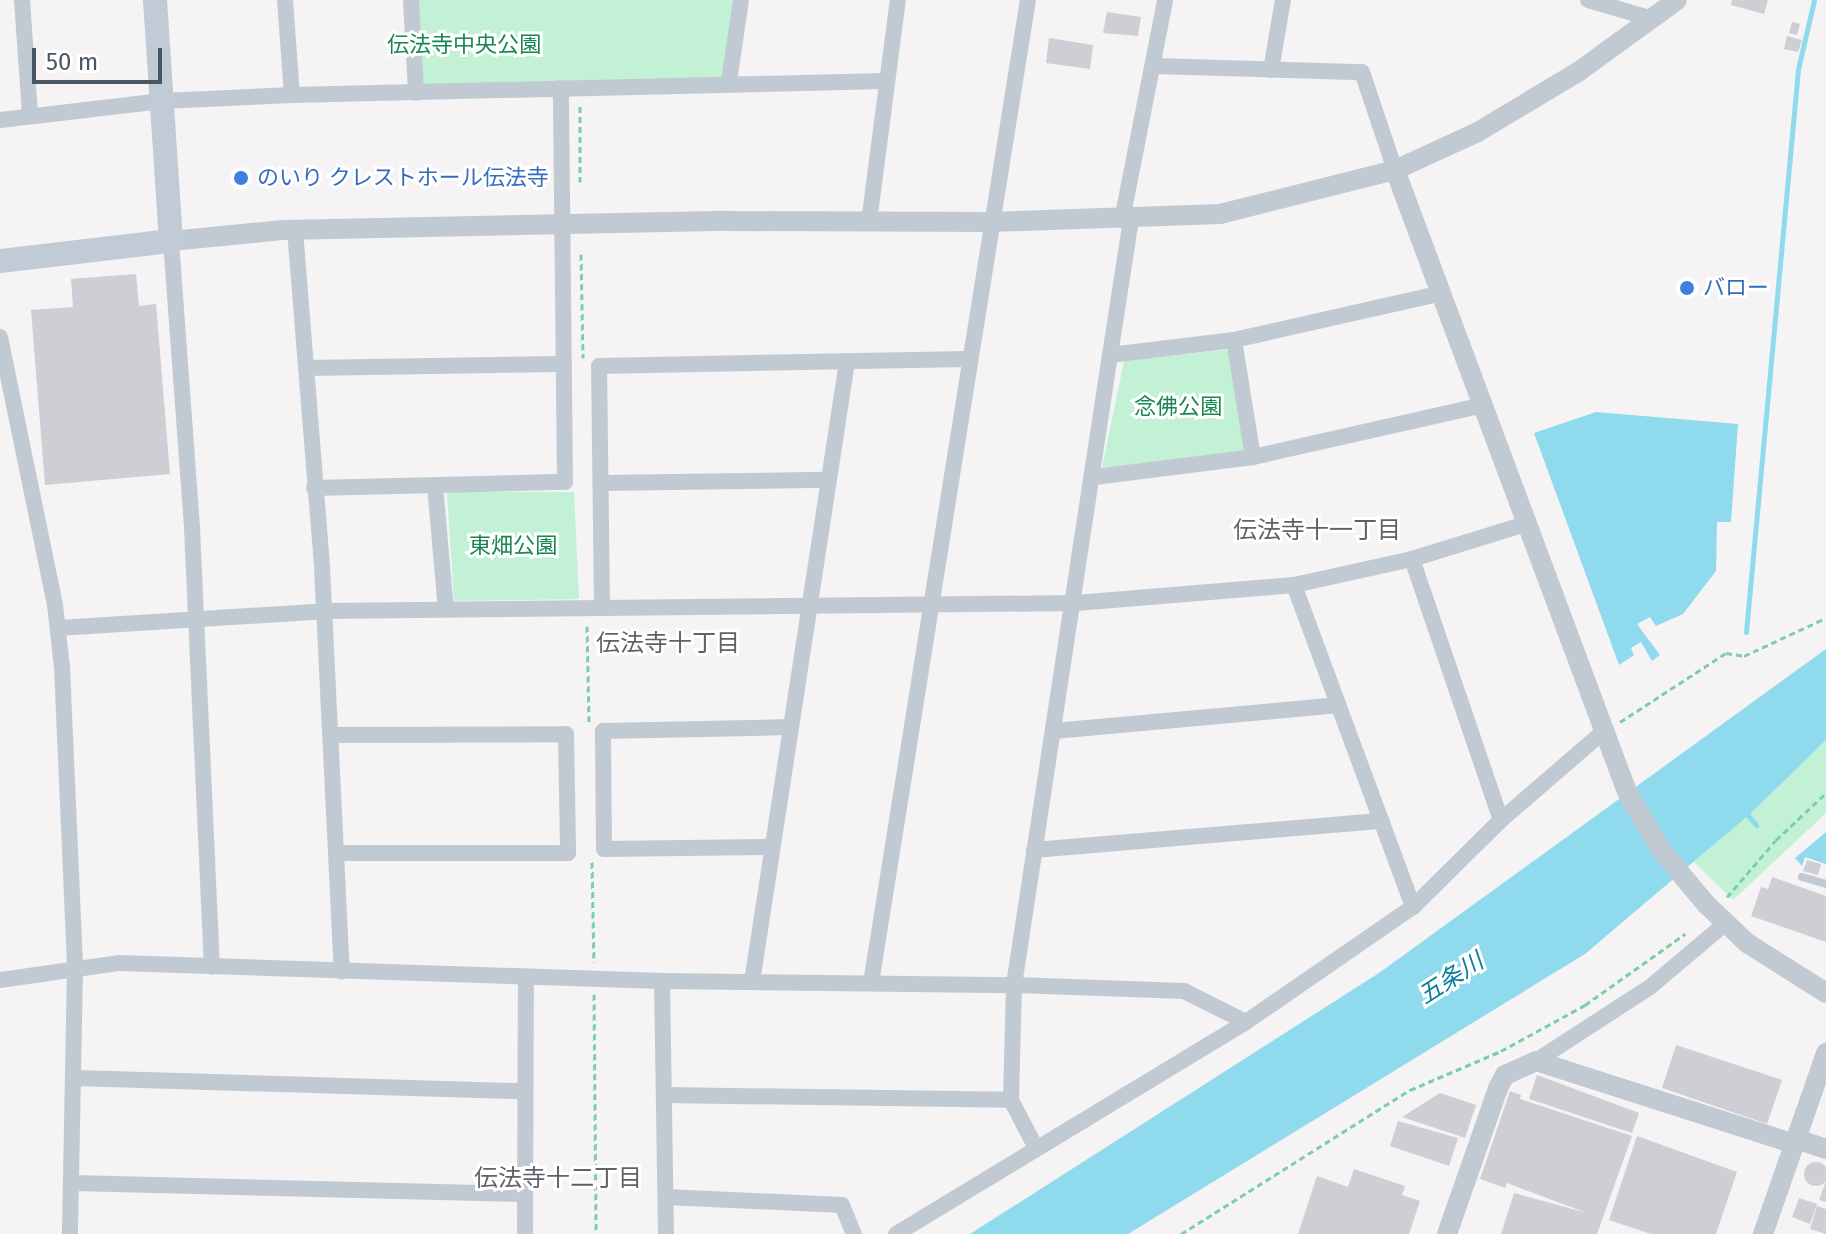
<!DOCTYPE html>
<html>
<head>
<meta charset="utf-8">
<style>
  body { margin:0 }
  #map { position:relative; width:1826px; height:1234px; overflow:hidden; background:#f5f3f3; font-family:"Fira Sans","Noto Sans JP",sans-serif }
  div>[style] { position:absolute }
  .green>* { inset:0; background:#c3f1d5 }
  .water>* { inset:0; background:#90daee }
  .stream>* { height:5px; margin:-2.5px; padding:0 2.5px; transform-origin:2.5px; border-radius:2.5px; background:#90daee }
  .building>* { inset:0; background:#cdcfd5 }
  .round { border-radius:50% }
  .path>* { height:3px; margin-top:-1.5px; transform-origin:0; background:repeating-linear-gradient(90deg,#7ad0a6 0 6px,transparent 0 10px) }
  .service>* { height:8px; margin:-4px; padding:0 4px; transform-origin:4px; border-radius:4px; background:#c1cad2 }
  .minor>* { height:16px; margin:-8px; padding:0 8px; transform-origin:8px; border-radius:8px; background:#c1cad2 }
  .tertiary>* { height:20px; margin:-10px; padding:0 10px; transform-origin:10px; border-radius:10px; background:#c1cad2 }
  .secondary>* { height:24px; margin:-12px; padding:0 12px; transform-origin:12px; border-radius:12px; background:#c1cbd6 }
  .dots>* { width:22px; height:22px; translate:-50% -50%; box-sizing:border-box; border:4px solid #fff; border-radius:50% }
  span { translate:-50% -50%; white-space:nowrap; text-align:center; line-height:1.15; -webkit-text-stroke:6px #fff; paint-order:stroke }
  .park-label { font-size:22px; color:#17864f }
  .shop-label { font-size:22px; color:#366cbe }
  .left { translate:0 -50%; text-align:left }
  .neighbourhood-label { font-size:24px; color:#5f6368 }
  .water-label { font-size:24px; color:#0c7c9b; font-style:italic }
  .scale { position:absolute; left:32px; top:48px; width:130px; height:36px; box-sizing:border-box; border:4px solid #4a5661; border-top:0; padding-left:10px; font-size:24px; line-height:28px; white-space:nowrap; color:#4a5661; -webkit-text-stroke:6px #fff; paint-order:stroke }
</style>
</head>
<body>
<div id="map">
  <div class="green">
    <i style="clip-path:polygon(412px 0,741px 0,729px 82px,416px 93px)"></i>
    <i style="clip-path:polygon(1231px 349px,1246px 453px,1102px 468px,1124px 361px)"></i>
    <i style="clip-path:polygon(447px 492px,574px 492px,579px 599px,454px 601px)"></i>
    <i style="clip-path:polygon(1826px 740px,1826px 813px,1733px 900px,1694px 862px)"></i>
  </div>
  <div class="water">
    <i style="clip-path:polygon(1596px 412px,1738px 424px,1731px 522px,1717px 522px,1716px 571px,1683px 614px,1656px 626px,1650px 617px,1637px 624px,1660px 655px,1652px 661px,1641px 642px,1631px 648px,1634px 655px,1619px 665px,1534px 433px)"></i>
    <i style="clip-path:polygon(1826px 649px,1826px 740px,1751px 813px,1585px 954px,1128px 1234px,970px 1234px,1379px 973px)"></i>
    <i style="clip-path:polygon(1826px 832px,1826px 864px,1805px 857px,1802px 866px,1795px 858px)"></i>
  </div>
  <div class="stream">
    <i style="left:1746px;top:632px;width:565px;rotate:-84.72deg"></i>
    <i style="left:1798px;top:69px;width:71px;rotate:-76.9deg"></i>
    <i style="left:1746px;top:813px;width:16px;rotate:50deg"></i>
  </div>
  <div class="building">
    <i style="clip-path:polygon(1732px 0,1768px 0,1764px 14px,1731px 5px)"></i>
    <i style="clip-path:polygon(1107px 12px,1141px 17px,1138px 36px,1103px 33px)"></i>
    <i style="clip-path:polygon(1792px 22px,1800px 24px,1797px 35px,1789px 33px)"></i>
    <i style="clip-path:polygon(1787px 36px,1802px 40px,1798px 52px,1784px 49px)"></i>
    <i style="clip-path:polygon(1049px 38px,1093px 45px,1090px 69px,1046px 63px)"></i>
    <i style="clip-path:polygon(136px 274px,139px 306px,156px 304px,170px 474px,45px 485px,31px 310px,73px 307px,71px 279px)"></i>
    <i style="clip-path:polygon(1807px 860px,1821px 864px,1818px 875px,1803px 871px)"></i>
    <i style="clip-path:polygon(1772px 877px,1826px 896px,1826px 942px,1751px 916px,1761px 887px,1768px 889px)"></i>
    <i style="clip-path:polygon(1676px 1045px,1782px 1080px,1767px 1124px,1662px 1088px)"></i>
    <i style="clip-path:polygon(1537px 1075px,1639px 1113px,1632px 1133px,1529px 1099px)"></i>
    <i style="clip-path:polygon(1510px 1091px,1521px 1095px,1520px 1099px,1632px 1136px,1597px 1234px,1501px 1234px,1514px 1193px,1587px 1213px,1507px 1183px,1505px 1188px,1480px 1179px)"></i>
    <i style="clip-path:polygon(1440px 1093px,1476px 1105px,1465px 1138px,1402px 1117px)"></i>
    <i style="clip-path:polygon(1398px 1121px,1458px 1138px,1449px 1166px,1390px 1146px)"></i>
    <i style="clip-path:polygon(1637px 1136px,1737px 1172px,1716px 1234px,1651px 1234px,1609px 1220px)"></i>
    <i class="round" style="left:1804px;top:1162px;width:24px;height:24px"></i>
    <i style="clip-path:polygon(1354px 1169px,1405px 1186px,1402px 1195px,1420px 1201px,1409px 1234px,1298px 1234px,1317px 1176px,1348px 1187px)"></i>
    <i style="clip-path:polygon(1826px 1181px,1826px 1202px,1819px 1200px)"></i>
    <i style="clip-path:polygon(1799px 1198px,1817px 1204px,1810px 1224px,1792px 1217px)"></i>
    <i style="clip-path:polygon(1817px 1206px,1826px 1209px,1826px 1234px,1810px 1229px)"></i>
  </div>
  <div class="path">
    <i style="left:580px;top:106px;width:76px;rotate:90deg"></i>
    <i style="left:581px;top:254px;width:104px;rotate:88.9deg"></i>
    <i style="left:587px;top:626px;width:96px;rotate:88.8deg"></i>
    <i style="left:1620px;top:722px;width:126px;rotate:-33.1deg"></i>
    <i style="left:1726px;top:653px;width:18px;rotate:9deg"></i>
    <i style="left:1744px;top:656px;width:90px;rotate:-24.9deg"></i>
    <i style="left:592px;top:862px;width:100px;rotate:88.9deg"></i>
    <i style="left:1727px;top:897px;width:75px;rotate:-49.3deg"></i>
    <i style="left:1776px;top:840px;width:69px;rotate:-43.2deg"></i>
    <i style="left:594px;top:994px;width:240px;rotate:89.5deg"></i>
    <i style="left:1181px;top:1234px;width:271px;rotate:-32.2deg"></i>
    <i style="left:1410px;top:1090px;width:99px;rotate:-23.2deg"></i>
    <i style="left:1501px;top:1051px;width:96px;rotate:-28.7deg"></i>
    <i style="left:1585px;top:1005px;width:123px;rotate:-35.4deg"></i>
  </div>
  <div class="service">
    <i style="left:1802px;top:877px;width:25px;rotate:16deg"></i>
  </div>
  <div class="minor">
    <i style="left:22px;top:0;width:113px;rotate:86deg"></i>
    <i style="left:285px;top:0;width:95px;rotate:85.8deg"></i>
    <i style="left:411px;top:0;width:93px;rotate:86.9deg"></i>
    <i style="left:1588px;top:0;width:68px;rotate:16.3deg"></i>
    <i style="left:1154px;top:66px;width:208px;rotate:1.7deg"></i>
    <i style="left:1362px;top:72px;width:103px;rotate:71.4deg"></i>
    <i style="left:1271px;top:70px;width:71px;rotate:-80.3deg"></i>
    <i style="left:729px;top:82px;width:83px;rotate:-81.7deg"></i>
    <i style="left:0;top:120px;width:163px;rotate:-6.7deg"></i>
    <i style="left:162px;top:101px;width:130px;rotate:-2.6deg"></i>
    <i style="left:292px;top:95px;width:593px;rotate:-1.35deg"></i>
    <i style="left:1122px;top:220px;width:224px;rotate:-78.9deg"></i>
    <i style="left:869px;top:222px;width:224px;rotate:-82.6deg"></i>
    <i style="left:295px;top:230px;width:338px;rotate:85.4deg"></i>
    <i style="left:322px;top:567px;width:405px;rotate:87.2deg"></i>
    <i style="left:171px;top:241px;width:288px;rotate:85.8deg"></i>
    <i style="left:192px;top:528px;width:439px;rotate:87.4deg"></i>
    <i style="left:0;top:337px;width:274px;rotate:78.4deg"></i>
    <i style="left:55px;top:605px;width:62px;rotate:83.6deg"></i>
    <i style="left:62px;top:667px;width:302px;rotate:87.5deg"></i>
    <i style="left:75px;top:969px;width:265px;rotate:91.1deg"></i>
    <i style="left:1234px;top:340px;width:213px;rotate:-12.7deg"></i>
    <i style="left:1110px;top:355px;width:138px;rotate:-81.2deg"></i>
    <i style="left:306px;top:368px;width:258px;rotate:-0.9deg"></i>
    <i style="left:1095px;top:477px;width:159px;rotate:-7.2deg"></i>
    <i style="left:1253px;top:457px;width:237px;rotate:-12.7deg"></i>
    <i style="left:601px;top:483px;width:227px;rotate:-0.8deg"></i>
    <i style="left:435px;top:485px;width:125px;rotate:85deg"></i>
    <i style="left:314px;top:488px;width:251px;rotate:-1.4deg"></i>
    <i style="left:565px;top:482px;width:394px;rotate:-90.6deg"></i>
    <i style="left:1412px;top:559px;width:276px;rotate:71.2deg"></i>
    <i style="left:1294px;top:585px;width:343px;rotate:69.7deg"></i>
    <i style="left:602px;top:608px;width:242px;rotate:-90.7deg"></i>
    <i style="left:599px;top:366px;width:369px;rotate:-1.1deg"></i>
    <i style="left:58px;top:628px;width:268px;rotate:-3.6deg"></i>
    <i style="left:325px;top:611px;width:751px;rotate:-0.61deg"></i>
    <i style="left:1076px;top:603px;width:219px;rotate:-4.7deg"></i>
    <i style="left:1294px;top:585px;width:121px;rotate:-12.4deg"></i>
    <i style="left:1412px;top:559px;width:122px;rotate:-17.1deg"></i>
    <i style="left:1054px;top:731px;width:284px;rotate:-5.2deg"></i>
    <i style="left:331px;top:735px;width:235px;rotate:-0.2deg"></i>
    <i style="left:566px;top:734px;width:119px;rotate:89deg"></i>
    <i style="left:568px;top:853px;width:232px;rotate:180deg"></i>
    <i style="left:772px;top:847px;width:168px;rotate:179.3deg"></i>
    <i style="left:604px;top:849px;width:118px;rotate:-90.5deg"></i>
    <i style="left:603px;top:731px;width:187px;rotate:-1.2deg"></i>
    <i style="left:1034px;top:850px;width:349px;rotate:-4.8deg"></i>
    <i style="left:0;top:980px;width:121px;rotate:-8.1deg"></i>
    <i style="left:120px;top:963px;width:542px;rotate:1.9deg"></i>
    <i style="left:662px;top:981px;width:352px;rotate:0.7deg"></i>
    <i style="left:1014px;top:985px;width:170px;rotate:2deg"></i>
    <i style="left:1184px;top:991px;width:69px;rotate:26.6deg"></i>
    <i style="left:662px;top:981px;width:253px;rotate:89.1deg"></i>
    <i style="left:752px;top:982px;width:627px;rotate:-81.29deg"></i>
    <i style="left:871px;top:983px;width:995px;rotate:-80.93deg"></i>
    <i style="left:1536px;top:1061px;width:136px;rotate:-33deg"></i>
    <i style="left:1650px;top:987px;width:99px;rotate:-40.1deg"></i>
    <i style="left:75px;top:1078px;width:450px;rotate:1.7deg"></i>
    <i style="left:664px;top:1095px;width:347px;rotate:0.8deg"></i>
    <i style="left:1035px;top:1146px;width:52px;rotate:-117.6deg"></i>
    <i style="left:1011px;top:1100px;width:115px;rotate:-88.5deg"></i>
    <i style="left:1014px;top:985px;width:637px;rotate:-81.34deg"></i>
    <i style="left:1110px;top:355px;width:125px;rotate:-6.9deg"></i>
    <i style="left:1234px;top:340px;width:119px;rotate:80.8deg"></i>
    <i style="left:73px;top:1183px;width:452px;rotate:1.4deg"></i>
    <i style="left:666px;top:1197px;width:176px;rotate:2.6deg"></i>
    <i style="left:842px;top:1205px;width:31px;rotate:68deg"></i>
    <i style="left:525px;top:1234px;width:256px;rotate:-89.8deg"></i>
    <i style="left:896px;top:1234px;width:409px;rotate:-31.2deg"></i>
    <i style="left:1246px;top:1022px;width:203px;rotate:-34.6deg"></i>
    <i style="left:1413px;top:907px;width:124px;rotate:-44.7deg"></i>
    <i style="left:1501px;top:820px;width:135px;rotate:-40.8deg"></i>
  </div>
  <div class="tertiary">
    <i style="left:1395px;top:170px;width:664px;rotate:69.54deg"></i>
    <i style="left:1627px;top:792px;width:67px;rotate:59.6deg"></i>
    <i style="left:1661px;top:850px;width:70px;rotate:50.2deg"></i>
    <i style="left:1706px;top:904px;width:57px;rotate:43.6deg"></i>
    <i style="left:1747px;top:943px;width:93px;rotate:32.3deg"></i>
    <i style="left:171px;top:241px;width:114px;rotate:-5.6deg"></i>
    <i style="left:284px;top:230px;width:443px;rotate:-1.2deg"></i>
    <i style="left:727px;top:221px;width:264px;rotate:0.2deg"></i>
    <i style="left:991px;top:222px;width:229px;rotate:-2deg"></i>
    <i style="left:1220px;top:214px;width:180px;rotate:-14.1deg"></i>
    <i style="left:1395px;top:170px;width:89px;rotate:-24.6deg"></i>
    <i style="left:1476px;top:133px;width:119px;rotate:-30.9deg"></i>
    <i style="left:1578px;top:72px;width:122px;rotate:-36deg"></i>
    <i style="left:1796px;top:1139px;width:32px;rotate:18deg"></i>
    <i style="left:1447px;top:1234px;width:155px;rotate:-70.7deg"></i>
    <i style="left:1498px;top:1088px;width:15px;rotate:-62deg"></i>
    <i style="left:1505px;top:1075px;width:34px;rotate:-24deg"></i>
    <i style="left:1536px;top:1061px;width:271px;rotate:17.8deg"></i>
    <i style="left:1763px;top:1234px;width:192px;rotate:-70.8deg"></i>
  </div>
  <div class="secondary">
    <i style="left:0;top:261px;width:172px;rotate:-6.7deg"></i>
    <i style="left:171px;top:241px;width:242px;rotate:-93.8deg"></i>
  </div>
  <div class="dots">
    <i style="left:241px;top:178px;background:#3f7fe0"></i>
    <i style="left:1687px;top:288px;background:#3f7fe0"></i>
  </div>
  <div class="park-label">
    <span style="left:464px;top:45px">伝法寺中央公園</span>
    <span style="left:1178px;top:407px">念佛公園</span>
    <span style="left:513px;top:546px">東畑公園</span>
  </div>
  <div class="shop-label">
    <span class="left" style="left:257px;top:178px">のいり クレストホール伝法寺</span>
    <span class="left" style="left:1703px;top:288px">バロー</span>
  </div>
  <div class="neighbourhood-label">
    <span style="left:1317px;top:531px">伝法寺十一丁目</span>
    <span style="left:668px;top:644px">伝法寺十丁目</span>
    <span style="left:558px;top:1179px">伝法寺十二丁目</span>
  </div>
  <div class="water-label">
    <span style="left:1451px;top:979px;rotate:-33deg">五条川</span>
  </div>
  <div class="scale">50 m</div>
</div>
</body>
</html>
